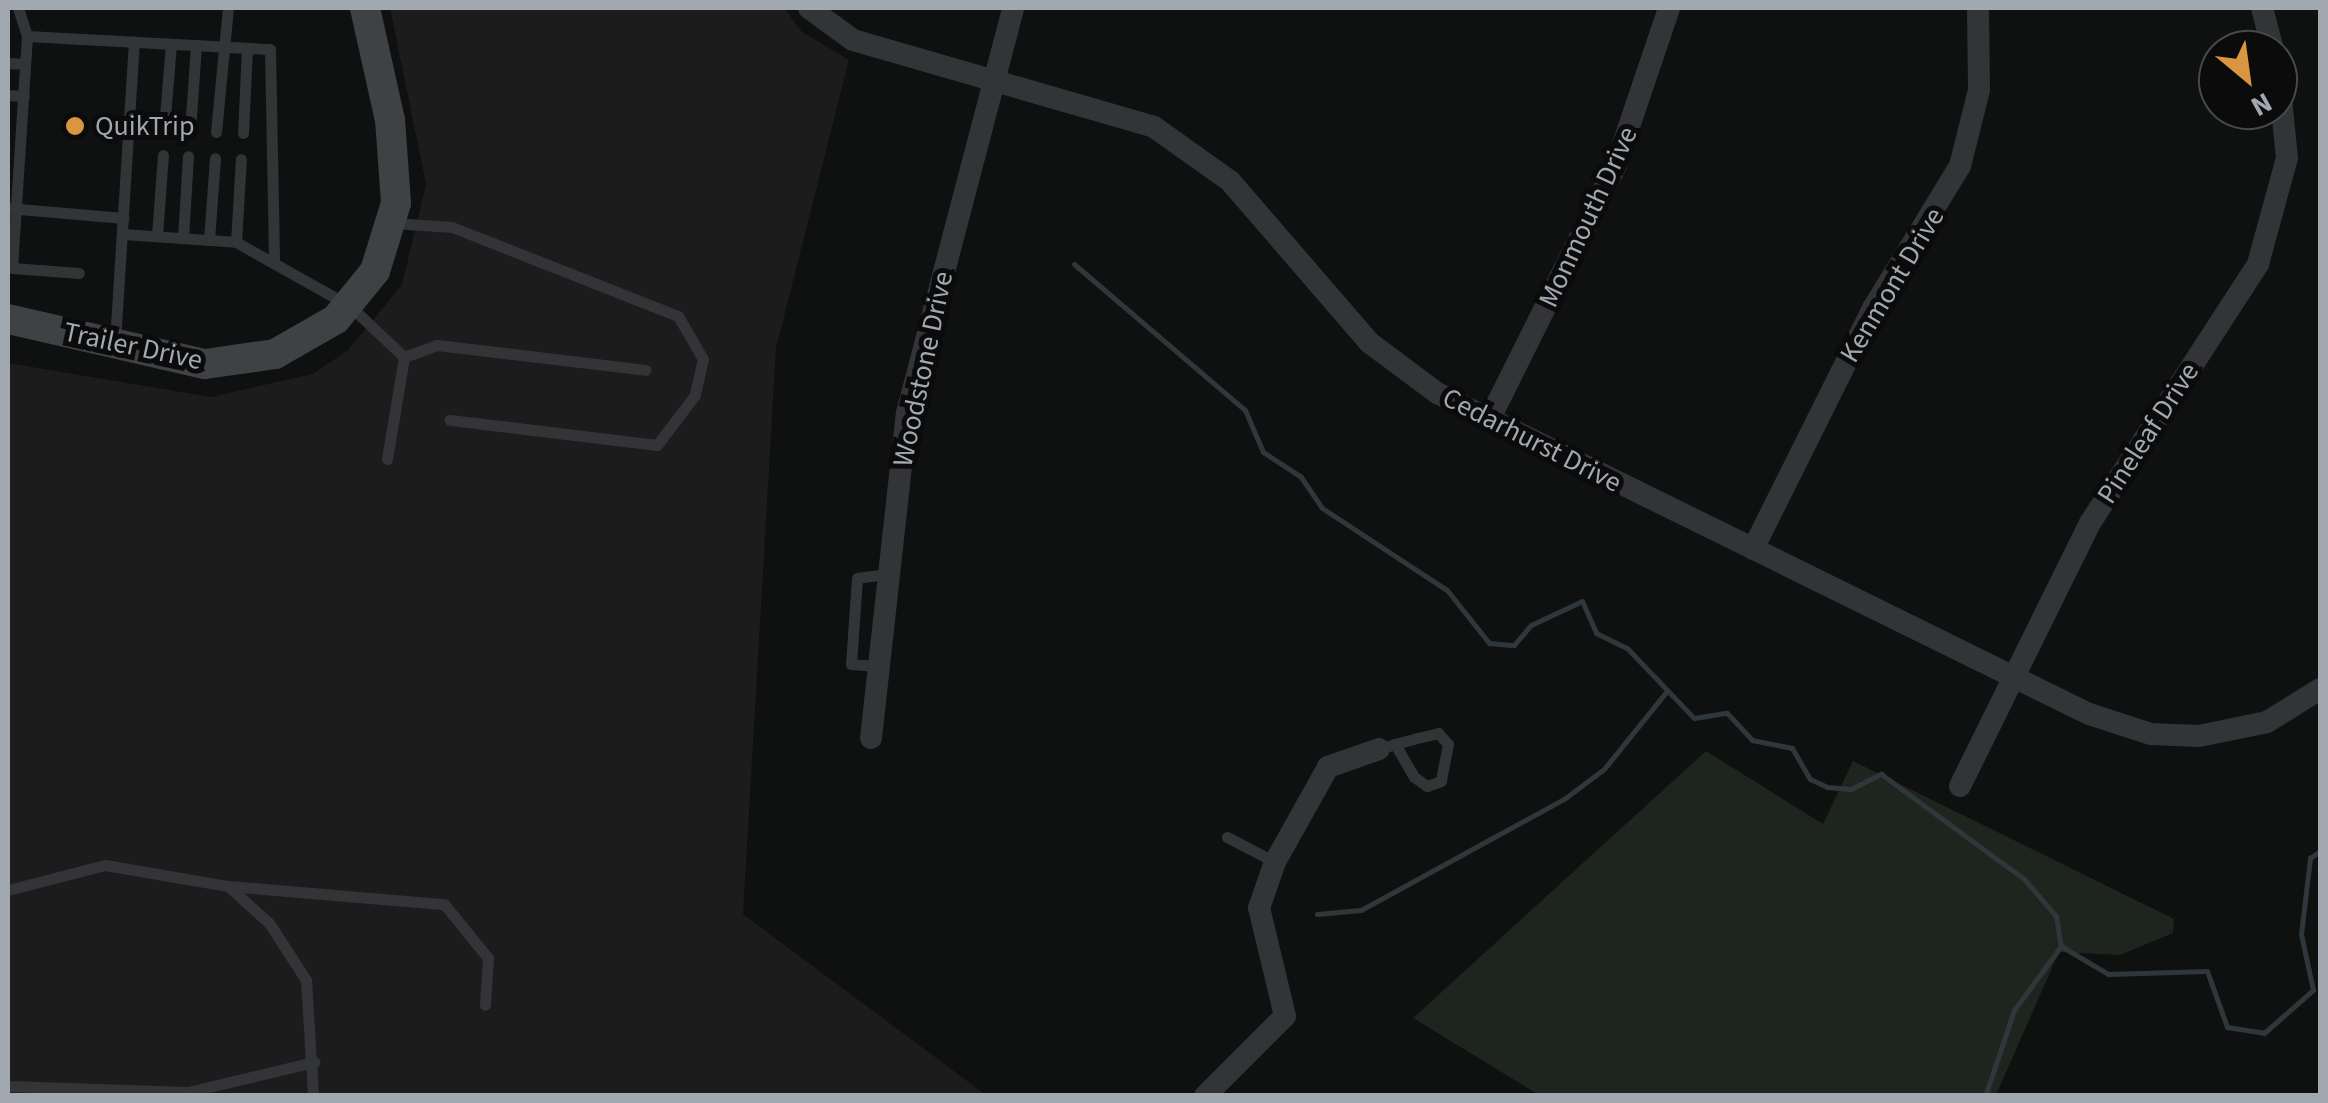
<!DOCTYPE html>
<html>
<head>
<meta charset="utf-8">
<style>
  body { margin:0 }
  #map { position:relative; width:2328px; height:1103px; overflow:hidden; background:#0f1010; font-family:"Source Sans 3",sans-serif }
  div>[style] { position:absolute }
  .built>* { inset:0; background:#1c1c1d }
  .green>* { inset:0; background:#1e251f }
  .stream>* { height:5px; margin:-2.5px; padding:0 2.5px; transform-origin:2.5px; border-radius:2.5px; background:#2f373b }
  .lane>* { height:11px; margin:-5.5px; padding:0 5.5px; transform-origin:5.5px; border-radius:5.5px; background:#333437 }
  .street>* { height:22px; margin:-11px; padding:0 11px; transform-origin:11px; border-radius:11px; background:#333437 }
  .secondary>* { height:30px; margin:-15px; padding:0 15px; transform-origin:15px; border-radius:15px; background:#3f4145 }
  .dots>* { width:28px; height:28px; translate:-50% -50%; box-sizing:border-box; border:5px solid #0b0b0b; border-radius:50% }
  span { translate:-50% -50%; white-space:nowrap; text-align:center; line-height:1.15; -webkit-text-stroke:10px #0b0b0b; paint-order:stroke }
  .poi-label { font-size:28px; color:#a2a8b0 }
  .left { translate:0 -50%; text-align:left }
  .street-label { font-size:28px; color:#a2a8b0 }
  .frame { position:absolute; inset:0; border:10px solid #a2a8b0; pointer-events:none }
  .north { position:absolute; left:2198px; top:30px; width:100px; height:100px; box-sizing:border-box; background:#0b0b0b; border:2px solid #474a4d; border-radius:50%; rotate:151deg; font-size:28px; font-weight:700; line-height:40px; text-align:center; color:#a2a8b0 }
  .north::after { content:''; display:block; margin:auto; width:35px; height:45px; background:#d89640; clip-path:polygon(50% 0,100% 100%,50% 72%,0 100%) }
</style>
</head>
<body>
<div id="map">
  <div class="built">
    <i style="clip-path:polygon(390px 8px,784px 8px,802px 32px,849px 60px,776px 348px,743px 914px,986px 1095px,8px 1095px,8px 363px,211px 397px,313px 374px,348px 350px,402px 285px,426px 184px)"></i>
  </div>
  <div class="green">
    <i style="clip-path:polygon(1706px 751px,1823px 824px,1853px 761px,2174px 919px,2173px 933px,2120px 955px,2059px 952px,1996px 1095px,1539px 1095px,1413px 1018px)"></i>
  </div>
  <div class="stream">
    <i style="left:1074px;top:264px;width:225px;rotate:40.5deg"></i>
    <i style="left:1245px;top:410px;width:46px;rotate:66.8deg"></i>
    <i style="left:1263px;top:452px;width:45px;rotate:33.3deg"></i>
    <i style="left:1301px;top:477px;width:37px;rotate:56deg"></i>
    <i style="left:1322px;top:508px;width:149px;rotate:33.3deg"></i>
    <i style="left:1447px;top:590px;width:68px;rotate:51.6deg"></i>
    <i style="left:1489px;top:643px;width:25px;rotate:5deg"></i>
    <i style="left:1514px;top:645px;width:26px;rotate:-50deg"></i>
    <i style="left:1531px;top:625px;width:56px;rotate:-25.2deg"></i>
    <i style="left:1582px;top:601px;width:35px;rotate:66deg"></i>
    <i style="left:1596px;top:633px;width:34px;rotate:26deg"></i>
    <i style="left:1627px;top:648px;width:97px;rotate:46.3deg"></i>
    <i style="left:1694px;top:718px;width:33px;rotate:-9deg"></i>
    <i style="left:1727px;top:713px;width:37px;rotate:47deg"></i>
    <i style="left:1752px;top:740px;width:41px;rotate:11.3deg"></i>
    <i style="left:1792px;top:748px;width:36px;rotate:60deg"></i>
    <i style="left:1810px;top:779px;width:19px;rotate:25deg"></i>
    <i style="left:1827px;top:787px;width:24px;rotate:5deg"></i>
    <i style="left:1851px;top:789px;width:34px;rotate:-27deg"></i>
    <i style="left:1881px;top:774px;width:177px;rotate:36.3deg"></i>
    <i style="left:2024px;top:879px;width:49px;rotate:49.1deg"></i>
    <i style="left:2056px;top:916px;width:30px;rotate:81deg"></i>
    <i style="left:2061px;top:946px;width:79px;rotate:126.3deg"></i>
    <i style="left:2014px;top:1010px;width:91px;rotate:108.6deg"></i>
    <i style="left:1317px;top:914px;width:44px;rotate:-5.2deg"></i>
    <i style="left:1361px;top:910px;width:231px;rotate:-28.7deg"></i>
    <i style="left:1564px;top:799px;width:50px;rotate:-36.9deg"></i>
    <i style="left:1604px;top:769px;width:100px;rotate:-51.1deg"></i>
    <i style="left:2061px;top:946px;width:55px;rotate:30.8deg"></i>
    <i style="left:2108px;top:974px;width:99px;rotate:-1.7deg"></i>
    <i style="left:2207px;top:971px;width:59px;rotate:70.3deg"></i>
    <i style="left:2227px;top:1027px;width:37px;rotate:9deg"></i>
    <i style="left:2264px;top:1033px;width:65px;rotate:-41.3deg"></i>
    <i style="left:2313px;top:990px;width:57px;rotate:-102.1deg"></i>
    <i style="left:2301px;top:934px;width:77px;rotate:-83.2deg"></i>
    <i style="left:2310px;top:858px;width:12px;rotate:-35deg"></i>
  </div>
  <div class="lane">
    <i style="left:18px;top:8px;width:29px;rotate:72deg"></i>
    <i style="left:27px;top:36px;width:232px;rotate:93.7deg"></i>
    <i style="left:12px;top:268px;width:67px;rotate:4.3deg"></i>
    <i style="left:27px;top:36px;width:243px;rotate:3.1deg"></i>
    <i style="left:270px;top:49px;width:210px;rotate:88.9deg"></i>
    <i style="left:8px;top:63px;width:17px;rotate:3deg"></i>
    <i style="left:8px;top:95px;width:16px;rotate:4deg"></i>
    <i style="left:164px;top:129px;width:85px;rotate:-85.3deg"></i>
    <i style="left:190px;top:131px;width:86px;rotate:-86deg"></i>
    <i style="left:216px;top:132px;width:125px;rotate:-84.5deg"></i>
    <i style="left:243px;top:133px;width:85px;rotate:-87.3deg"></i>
    <i style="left:8px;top:208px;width:116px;rotate:4.9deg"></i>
    <i style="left:393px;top:223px;width:59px;rotate:3.9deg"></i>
    <i style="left:452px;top:227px;width:243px;rotate:21.5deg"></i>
    <i style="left:678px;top:316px;width:50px;rotate:59.8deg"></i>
    <i style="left:703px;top:359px;width:37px;rotate:103deg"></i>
    <i style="left:695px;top:395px;width:63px;rotate:127.2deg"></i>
    <i style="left:657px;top:445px;width:209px;rotate:-173.1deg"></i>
    <i style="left:123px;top:234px;width:113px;rotate:4deg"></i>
    <i style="left:236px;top:242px;width:131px;rotate:29.3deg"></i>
    <i style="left:350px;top:306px;width:74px;rotate:43.4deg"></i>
    <i style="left:404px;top:357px;width:35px;rotate:-20deg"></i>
    <i style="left:437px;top:345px;width:210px;rotate:6.8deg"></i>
    <i style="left:157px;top:236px;width:81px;rotate:-85.8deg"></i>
    <i style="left:183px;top:238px;width:82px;rotate:-86.5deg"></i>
    <i style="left:209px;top:240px;width:82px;rotate:-85.8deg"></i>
    <i style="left:236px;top:242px;width:83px;rotate:-86.6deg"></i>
    <i style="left:115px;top:342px;width:301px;rotate:-86.4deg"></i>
    <i style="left:387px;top:459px;width:103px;rotate:-80.5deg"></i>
    <i style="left:878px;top:666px;width:27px;rotate:-176deg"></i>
    <i style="left:851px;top:664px;width:86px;rotate:-86deg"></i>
    <i style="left:857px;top:578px;width:30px;rotate:-8deg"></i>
    <i style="left:1379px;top:749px;width:17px;rotate:-17deg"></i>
    <i style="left:1395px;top:744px;width:23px;rotate:-15deg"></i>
    <i style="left:1417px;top:738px;width:22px;rotate:-13deg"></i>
    <i style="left:1438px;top:733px;width:15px;rotate:48deg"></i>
    <i style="left:1448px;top:744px;width:38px;rotate:101deg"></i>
    <i style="left:1441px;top:781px;width:15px;rotate:160deg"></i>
    <i style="left:1427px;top:786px;width:16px;rotate:-145deg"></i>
    <i style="left:1414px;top:777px;width:38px;rotate:-120deg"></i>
    <i style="left:1227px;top:837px;width:54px;rotate:27.5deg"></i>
    <i style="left:228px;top:886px;width:217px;rotate:4.8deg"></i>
    <i style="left:444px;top:904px;width:70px;rotate:50.8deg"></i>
    <i style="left:488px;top:958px;width:47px;rotate:93.7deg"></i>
    <i style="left:8px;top:890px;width:100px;rotate:-14.5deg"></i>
    <i style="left:105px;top:865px;width:125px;rotate:9.7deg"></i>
    <i style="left:228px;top:886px;width:55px;rotate:42.1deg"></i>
    <i style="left:269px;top:923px;width:68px;rotate:57deg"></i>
    <i style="left:306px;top:980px;width:116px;rotate:86.5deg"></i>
    <i style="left:8px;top:1086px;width:180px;rotate:1.9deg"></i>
    <i style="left:188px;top:1092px;width:130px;rotate:-13.4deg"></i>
  </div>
  <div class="street">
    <i style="left:809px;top:8px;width:54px;rotate:36deg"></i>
    <i style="left:853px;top:40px;width:313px;rotate:16.1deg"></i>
    <i style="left:1154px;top:127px;width:93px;rotate:35.4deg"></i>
    <i style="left:1230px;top:181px;width:214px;rotate:49.2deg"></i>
    <i style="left:1370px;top:343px;width:84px;rotate:36.7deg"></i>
    <i style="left:1437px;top:393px;width:727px;rotate:26.21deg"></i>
    <i style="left:2089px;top:714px;width:65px;rotate:17.9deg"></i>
    <i style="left:2151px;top:734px;width:48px;rotate:2.4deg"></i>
    <i style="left:2199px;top:736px;width:69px;rotate:-11.6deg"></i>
    <i style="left:2267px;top:722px;width:62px;rotate:-31.9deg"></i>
    <i style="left:2262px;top:8px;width:43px;rotate:75.3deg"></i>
    <i style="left:1489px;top:420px;width:285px;rotate:-63.5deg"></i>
    <i style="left:1616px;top:165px;width:166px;rotate:-71.3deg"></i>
    <i style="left:1753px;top:549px;width:267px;rotate:-63.5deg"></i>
    <i style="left:1872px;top:310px;width:169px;rotate:-58.6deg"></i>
    <i style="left:1960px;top:166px;width:78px;rotate:-76deg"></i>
    <i style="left:1979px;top:90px;width:82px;rotate:-90.7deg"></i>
    <i style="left:871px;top:738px;width:327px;rotate:-83.7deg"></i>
    <i style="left:907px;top:413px;width:419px;rotate:-75.3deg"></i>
    <i style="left:1960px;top:786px;width:293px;rotate:-63.7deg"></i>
    <i style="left:2090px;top:523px;width:309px;rotate:-57deg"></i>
    <i style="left:2258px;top:264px;width:110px;rotate:-74.7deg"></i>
    <i style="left:2287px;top:158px;width:88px;rotate:-95.8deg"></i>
    <i style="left:1205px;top:1096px;width:113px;rotate:-45deg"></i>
    <i style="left:1285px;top:1016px;width:111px;rotate:-103.5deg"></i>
    <i style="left:1259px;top:908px;width:49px;rotate:-70.8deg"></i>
    <i style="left:1275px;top:862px;width:109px;rotate:-60.8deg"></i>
    <i style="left:1328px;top:767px;width:54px;rotate:-19.4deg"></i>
  </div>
  <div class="secondary">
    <i style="left:8px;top:319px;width:202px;rotate:12.9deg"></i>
    <i style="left:205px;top:364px;width:71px;rotate:-8.1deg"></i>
    <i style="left:275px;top:354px;width:70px;rotate:-29.8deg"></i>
    <i style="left:336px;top:319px;width:62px;rotate:-50.9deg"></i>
    <i style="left:375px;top:271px;width:71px;rotate:-72.8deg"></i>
    <i style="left:396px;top:203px;width:83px;rotate:-94.1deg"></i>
    <i style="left:390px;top:120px;width:115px;rotate:-102.6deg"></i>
  </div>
  <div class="dots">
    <i style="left:75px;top:126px;background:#d89640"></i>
  </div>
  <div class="poi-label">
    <span class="left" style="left:95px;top:126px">QuikTrip</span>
  </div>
  <div class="street-label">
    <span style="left:1588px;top:217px;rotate:-65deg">Monmouth Drive</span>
    <span style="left:1892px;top:285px;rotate:-59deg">Kenmont Drive</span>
    <span style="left:133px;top:346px;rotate:12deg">Trailer Drive</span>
    <span style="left:923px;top:369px;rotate:-78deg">Woodstone Drive</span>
    <span style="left:2148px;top:433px;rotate:-57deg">Pineleaf Drive</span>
    <span style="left:1532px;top:440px;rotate:27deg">Cedarhurst Drive</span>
  </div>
  <div class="frame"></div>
  <div class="north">N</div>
</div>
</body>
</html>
